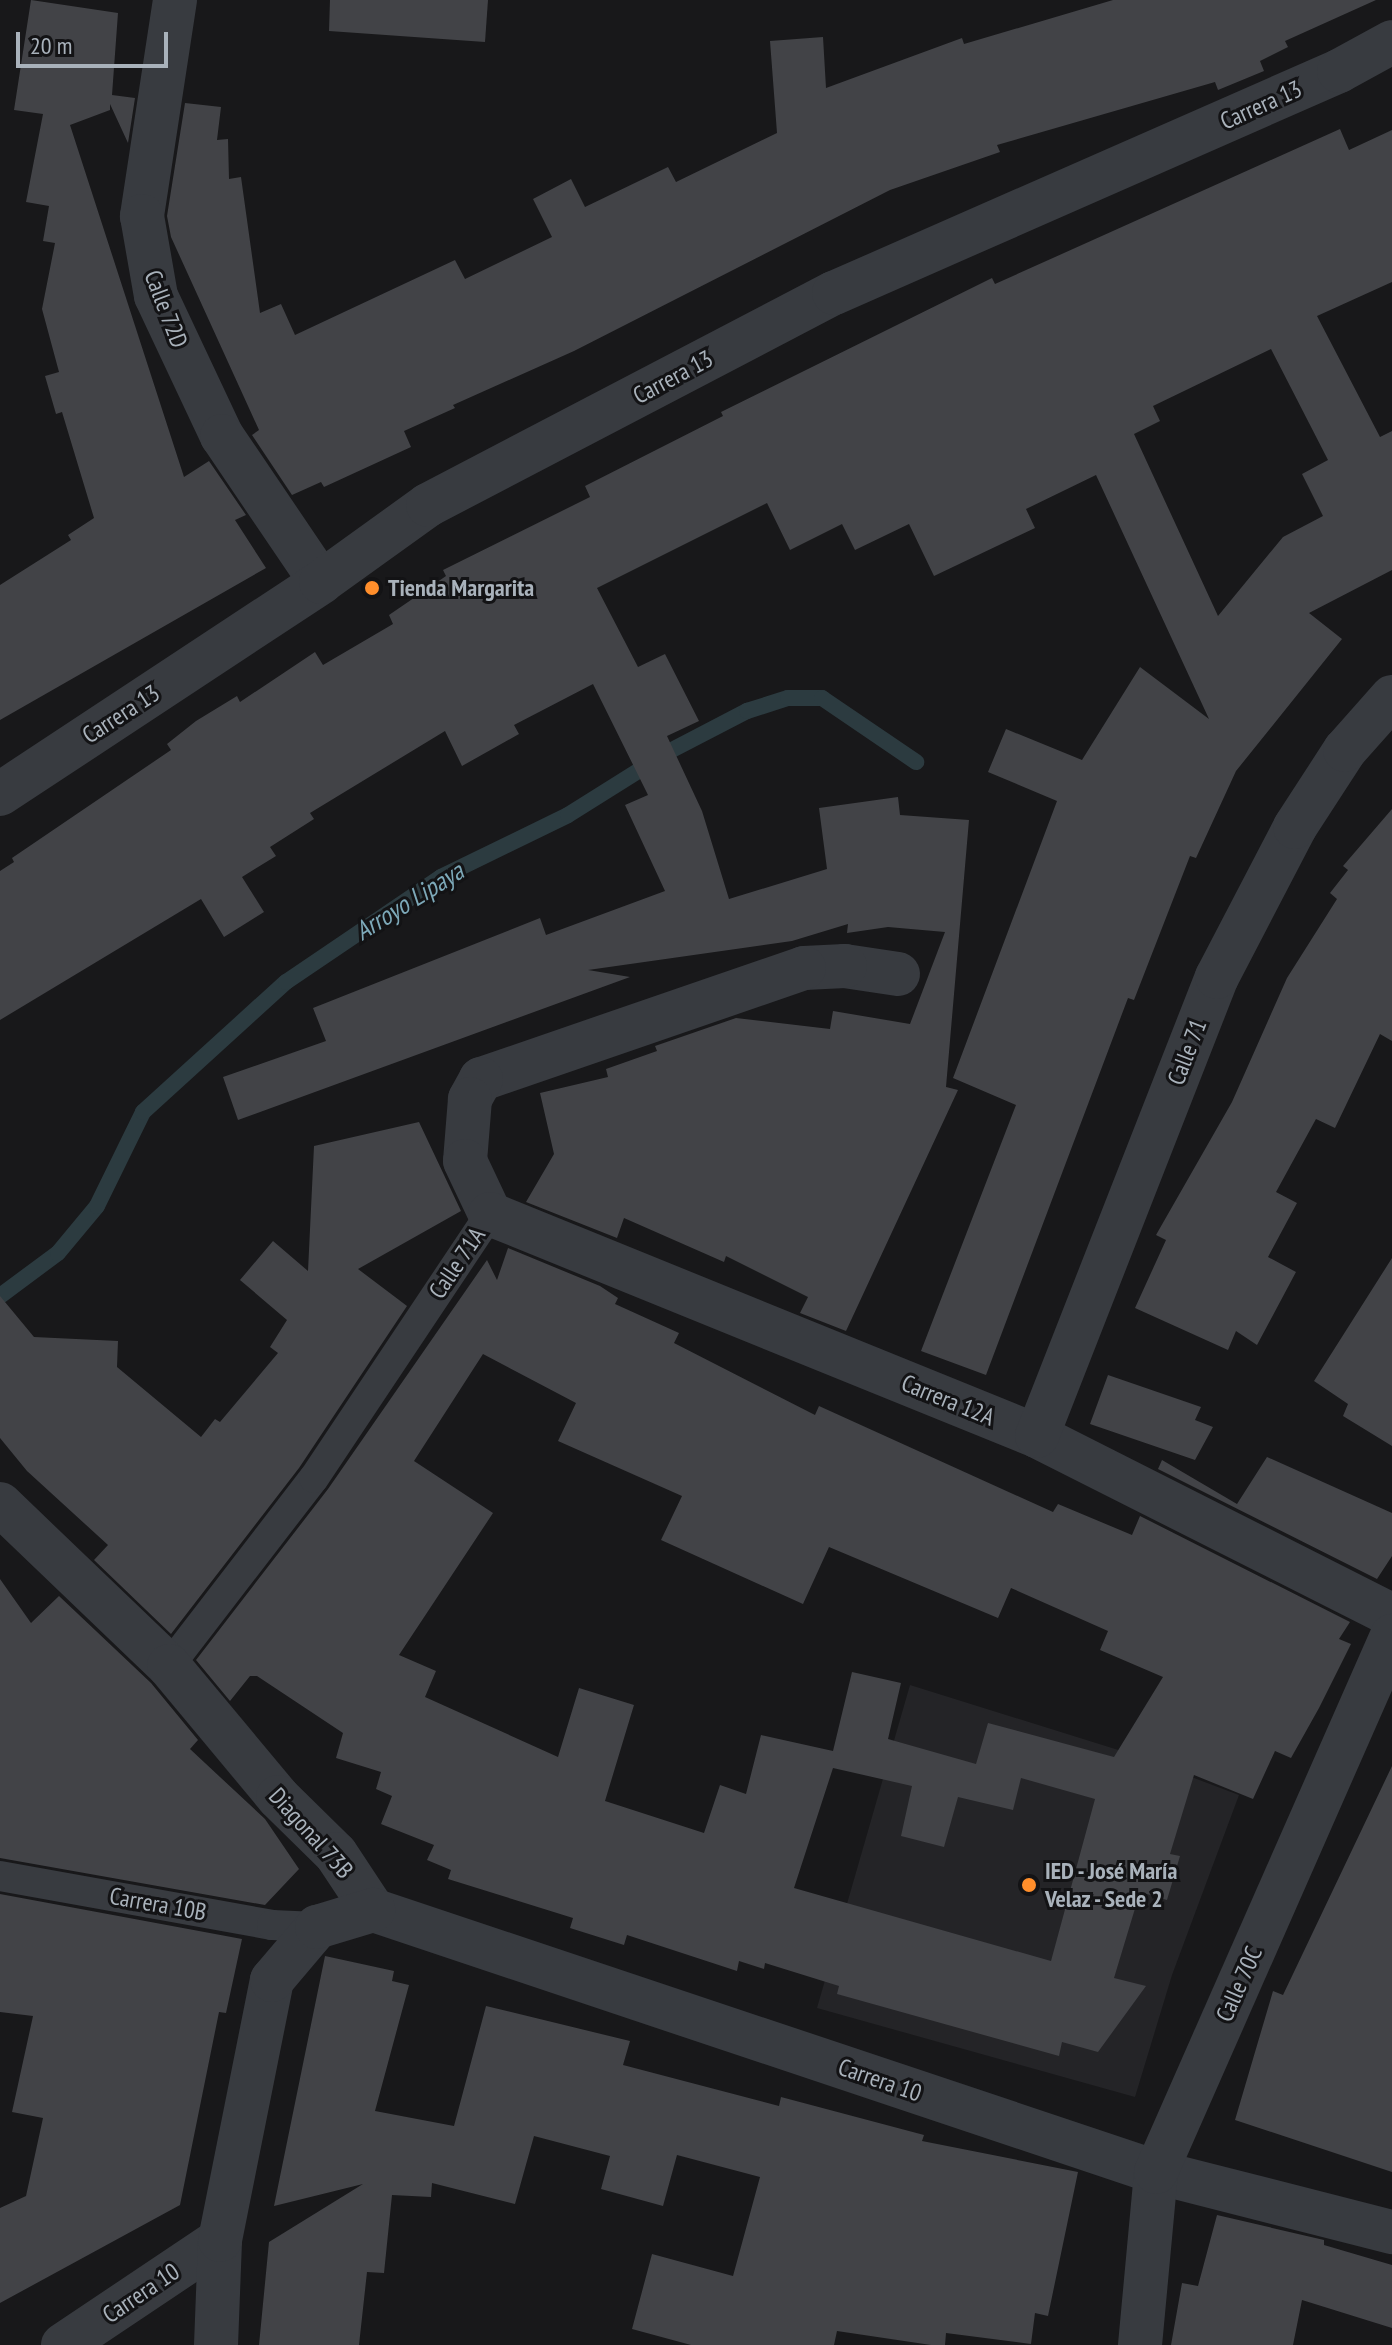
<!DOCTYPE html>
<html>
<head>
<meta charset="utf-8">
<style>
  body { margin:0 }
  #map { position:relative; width:1392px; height:2345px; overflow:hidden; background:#18181a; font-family:"PT Sans Narrow",sans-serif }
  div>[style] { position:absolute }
  .built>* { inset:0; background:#242427 }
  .stream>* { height:16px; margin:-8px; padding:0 8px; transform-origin:8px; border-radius:8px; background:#2c3b40 }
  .building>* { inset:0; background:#424347 }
  .service>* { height:30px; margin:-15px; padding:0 15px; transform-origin:15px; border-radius:15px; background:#383b40 }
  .minor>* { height:44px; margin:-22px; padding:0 22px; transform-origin:22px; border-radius:22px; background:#383b40 }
  .tertiary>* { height:44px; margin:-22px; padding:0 22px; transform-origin:22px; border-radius:22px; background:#383b40 }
  .dots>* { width:22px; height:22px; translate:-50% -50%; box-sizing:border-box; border:4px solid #131315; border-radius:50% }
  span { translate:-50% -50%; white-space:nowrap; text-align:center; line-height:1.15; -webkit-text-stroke:6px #131315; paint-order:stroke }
  .street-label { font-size:24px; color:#a9b2bb }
  .poi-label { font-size:24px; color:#a9b2bb; font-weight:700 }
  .left { translate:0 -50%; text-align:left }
  .water-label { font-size:26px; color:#7da9b9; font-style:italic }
  .scale { position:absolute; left:16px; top:32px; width:152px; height:36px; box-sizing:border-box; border:4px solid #a9b2bb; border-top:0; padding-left:10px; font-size:24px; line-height:28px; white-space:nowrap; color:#a9b2bb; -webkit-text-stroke:6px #131315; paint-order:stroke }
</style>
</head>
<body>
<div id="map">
  <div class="built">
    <i style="clip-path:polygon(910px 1685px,1128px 1753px,1239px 1795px,1172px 1975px,1135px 2097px,817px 2008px)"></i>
  </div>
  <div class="stream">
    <i style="left:0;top:1296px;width:72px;rotate:-36.6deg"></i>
    <i style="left:58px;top:1253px;width:61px;rotate:-50.3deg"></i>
    <i style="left:97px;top:1206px;width:105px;rotate:-63.9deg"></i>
    <i style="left:143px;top:1112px;width:193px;rotate:-42.3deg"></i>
    <i style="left:286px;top:982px;width:187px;rotate:-34.1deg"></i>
    <i style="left:441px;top:877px;width:141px;rotate:-26deg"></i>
    <i style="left:568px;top:815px;width:120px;rotate:-32.1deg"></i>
    <i style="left:670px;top:751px;width:87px;rotate:-27.5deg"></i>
    <i style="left:747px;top:711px;width:43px;rotate:-17.6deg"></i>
    <i style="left:788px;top:698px;width:34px"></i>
    <i style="left:822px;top:698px;width:114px;rotate:34.2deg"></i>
  </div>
  <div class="building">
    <i style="clip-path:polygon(31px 0,118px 13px,112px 95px,135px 98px,128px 143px,110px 104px,110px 110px,70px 125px,184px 477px,209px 461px,246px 515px,235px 520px,266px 568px,0 720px,0 585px,71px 540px,68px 535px,94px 518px,62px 412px,56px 414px,45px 376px,59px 372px,42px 309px,55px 243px,43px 241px,49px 206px,26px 202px,43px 114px,14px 110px)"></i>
    <i style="clip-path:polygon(330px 0,488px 0,485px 42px,329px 31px)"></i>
    <i style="clip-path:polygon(1113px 0,1376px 0,1285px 41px,1288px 47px,1260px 61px,1264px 71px,1218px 90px,1215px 82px,997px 145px,1000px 152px,890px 190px,574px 351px,453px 405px,455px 408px,404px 431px,411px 447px,324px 487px,321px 482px,292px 495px,252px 435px,259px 430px,171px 237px,167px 216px,185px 103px,221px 107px,217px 140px,228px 139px,229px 179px,241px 177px,260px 313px,281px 304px,295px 335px,455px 260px,465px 279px,552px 237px,533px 199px,571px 179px,585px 207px,668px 167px,676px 182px,777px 133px,770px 41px,823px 37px,826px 88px,962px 38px,964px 44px)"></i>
    <i style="clip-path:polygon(evenodd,1340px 129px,1349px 150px,1392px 130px,1392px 282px,1317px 316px,1380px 437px,1392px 431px,1392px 570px,1309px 613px,1342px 639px,1236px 771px,1196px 858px,1190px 856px,1134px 1000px,1128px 998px,986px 1375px,921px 1351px,1016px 1105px,953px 1078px,1057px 801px,988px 772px,1006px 729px,1082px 760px,1140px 667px,1209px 719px,1096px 475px,1026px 509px,1035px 528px,934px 576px,909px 524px,855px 550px,842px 524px,790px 550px,767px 503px,597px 588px,638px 667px,665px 654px,699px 721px,667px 736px,702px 811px,729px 899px,827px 869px,819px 808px,898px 797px,900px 815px,969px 820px,946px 1087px,958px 1090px,846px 1331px,800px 1313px,808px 1297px,726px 1256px,724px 1262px,624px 1218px,617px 1238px,526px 1202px,554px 1154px,540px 1093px,608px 1077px,606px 1069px,657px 1051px,655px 1046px,736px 1018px,830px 1029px,833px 1011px,910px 1024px,945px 932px,888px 927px,847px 933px,848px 924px,792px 941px,588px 970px,630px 977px,238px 1120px,223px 1077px,326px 1041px,313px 1008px,540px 918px,546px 935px,665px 891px,625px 805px,648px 795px,593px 684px,514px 725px,519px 734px,462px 766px,445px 731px,310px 813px,314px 819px,270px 847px,276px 856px,242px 877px,264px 912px,224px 937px,201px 899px,0 1020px,0 871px,14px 862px,12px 858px,171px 750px,167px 744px,196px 721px,237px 696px,240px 702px,315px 652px,323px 665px,393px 624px,389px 615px,446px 576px,443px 570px,590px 497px,585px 486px,723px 416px,721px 412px,992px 278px,995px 284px,1340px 129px,1271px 349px,1328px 460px,1302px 474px,1323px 516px,1283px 537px,1218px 616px,1134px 434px,1160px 421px,1153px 406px,1271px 349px)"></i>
    <i style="clip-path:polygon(1392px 809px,1392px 1041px,1380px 1034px,1335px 1128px,1316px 1119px,1276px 1192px,1297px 1203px,1268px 1257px,1296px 1272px,1257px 1345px,1236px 1331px,1228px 1350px,1135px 1308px,1166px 1240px,1156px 1235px,1232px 1102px,1287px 978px,1337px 899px,1330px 893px,1348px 870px,1343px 866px)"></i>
    <i style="clip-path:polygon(419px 1122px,461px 1211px,358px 1269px,407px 1306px,299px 1468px,171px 1634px,94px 1560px,108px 1545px,27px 1471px,0 1438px,0 1296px,34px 1337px,118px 1341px,117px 1367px,201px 1437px,215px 1419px,220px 1422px,278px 1353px,270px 1347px,287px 1320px,240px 1280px,273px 1241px,308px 1271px,314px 1146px)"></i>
    <i style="clip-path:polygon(evenodd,508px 1248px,600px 1286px,618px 1298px,615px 1304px,679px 1333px,674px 1343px,815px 1415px,819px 1406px,1053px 1512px,1058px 1504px,1132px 1535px,1140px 1516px,1350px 1622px,1339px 1639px,1351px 1644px,1319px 1708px,1291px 1758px,1275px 1751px,1253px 1799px,1194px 1775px,1170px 1854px,1180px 1856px,1167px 1900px,1140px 1892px,1114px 1978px,1146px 1986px,1098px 2052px,1062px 2042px,1059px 2056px,837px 1994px,839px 1986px,765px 1963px,764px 1969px,739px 1961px,737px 1971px,627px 1935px,624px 1945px,570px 1928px,573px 1918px,448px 1879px,451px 1870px,427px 1860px,434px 1845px,381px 1824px,392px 1796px,376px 1789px,381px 1772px,336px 1758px,343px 1733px,257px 1676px,250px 1676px,230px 1701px,196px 1660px,328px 1489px,487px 1260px,497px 1280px,508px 1248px,483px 1354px,576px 1403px,558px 1441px,682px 1496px,661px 1540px,803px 1604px,829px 1547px,998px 1618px,1011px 1588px,1108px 1631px,1100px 1650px,1163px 1677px,1114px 1757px,988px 1723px,976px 1764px,888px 1739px,901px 1683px,852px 1672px,833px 1751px,761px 1735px,746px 1794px,720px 1785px,704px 1833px,605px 1801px,634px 1705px,579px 1688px,558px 1757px,425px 1697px,436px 1671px,399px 1655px,493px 1513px,414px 1461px,483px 1354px,508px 1248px,833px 1768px,912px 1786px,901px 1836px,944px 1847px,958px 1797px,1013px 1810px,1021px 1778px,1095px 1799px,1051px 1961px,794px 1888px,833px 1768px)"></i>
    <i style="clip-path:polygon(1392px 1258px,1392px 1446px,1343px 1416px,1348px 1404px,1314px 1381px)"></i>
    <i style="clip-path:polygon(1108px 1375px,1201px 1407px,1195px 1420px,1213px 1427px,1195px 1460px,1090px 1424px)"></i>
    <i style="clip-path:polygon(1267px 1457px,1392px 1513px,1392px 1556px,1377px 1579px,1158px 1469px,1162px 1460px,1237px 1504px)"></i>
    <i style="clip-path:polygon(0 1579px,31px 1623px,59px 1596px,151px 1683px,198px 1740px,190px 1749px,265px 1819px,299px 1869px,265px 1905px,0 1858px)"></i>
    <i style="clip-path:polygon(1392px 1766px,1392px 2172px,1235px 2120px,1273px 1991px,1283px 1995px)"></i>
    <i style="clip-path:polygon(0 1894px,242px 1939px,226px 2013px,219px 2012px,180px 2205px,0 2303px,0 2208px,26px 2196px,43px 2118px,12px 2112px,33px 2016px,0 2012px)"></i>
    <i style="clip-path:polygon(325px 1956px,394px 1971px,392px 1981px,409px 1985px,375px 2111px,454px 2126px,486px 2006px,630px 2041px,623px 2065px,779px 2106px,781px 2097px,924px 2135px,922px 2141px,1078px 2172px,1048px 2316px,1035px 2313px,1031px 2344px,946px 2333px,945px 2345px,931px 2345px,837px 2331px,834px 2345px,691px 2345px,632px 2329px,652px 2254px,733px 2276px,760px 2177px,677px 2155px,663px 2206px,601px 2189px,610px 2156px,534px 2136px,515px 2204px,432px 2183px,431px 2197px,392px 2195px,384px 2273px,367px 2272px,359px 2345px,259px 2345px,269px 2242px,363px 2184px,274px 2206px)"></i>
    <i style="clip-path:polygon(1217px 2215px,1324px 2240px,1324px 2245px,1392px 2265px,1392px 2328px,1302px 2300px,1293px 2345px,1171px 2345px,1182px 2283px,1198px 2286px)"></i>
  </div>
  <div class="service">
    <i style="left:169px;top:1666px;width:237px;rotate:-52.4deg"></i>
    <i style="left:314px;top:1478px;width:317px;rotate:-56.3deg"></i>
    <i style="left:0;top:1876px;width:276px;rotate:10.2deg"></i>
    <i style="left:272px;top:1925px;width:45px;rotate:2.5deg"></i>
  </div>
  <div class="minor">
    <i style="left:175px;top:0;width:219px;rotate:98.7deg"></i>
    <i style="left:142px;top:216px;width:81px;rotate:80.1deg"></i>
    <i style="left:156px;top:296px;width:155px;rotate:64.8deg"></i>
    <i style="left:222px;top:436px;width:176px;rotate:55.9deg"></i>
    <i style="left:898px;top:974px;width:54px;rotate:-171.4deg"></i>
    <i style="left:845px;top:966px;width:41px;rotate:177.2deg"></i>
    <i style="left:804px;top:968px;width:342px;rotate:161deg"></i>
    <i style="left:481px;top:1079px;width:23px;rotate:119deg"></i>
    <i style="left:470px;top:1099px;width:62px;rotate:94.6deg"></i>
    <i style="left:465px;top:1161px;width:59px;rotate:64.7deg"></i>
    <i style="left:490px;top:1214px;width:590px;rotate:22.09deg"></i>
    <i style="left:1037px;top:1436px;width:398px;rotate:26.8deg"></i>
    <i style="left:1037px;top:1436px;width:493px;rotate:-68.6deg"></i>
    <i style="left:1217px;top:977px;width:169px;rotate:-62.5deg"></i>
    <i style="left:1295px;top:827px;width:92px;rotate:-57deg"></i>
    <i style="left:1345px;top:750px;width:71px;rotate:-48.4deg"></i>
    <i style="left:0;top:1504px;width:234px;rotate:43.8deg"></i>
    <i style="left:169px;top:1666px;width:170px;rotate:50.2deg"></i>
    <i style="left:278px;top:1797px;width:81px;rotate:44.5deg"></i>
    <i style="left:336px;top:1854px;width:67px;rotate:56.5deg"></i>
    <i style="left:373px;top:1910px;width:826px;rotate:18.5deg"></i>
    <i style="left:1156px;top:2172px;width:244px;rotate:14.3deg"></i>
    <i style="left:63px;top:2345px;width:189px;rotate:-33.8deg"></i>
    <i style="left:216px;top:2345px;width:105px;rotate:-87.8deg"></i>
    <i style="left:220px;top:2240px;width:265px;rotate:-78.7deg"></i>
    <i style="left:272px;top:1980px;width:70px;rotate:-49.7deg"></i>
    <i style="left:317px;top:1927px;width:59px;rotate:-16.9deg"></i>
  </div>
  <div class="tertiary">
    <i style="left:0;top:794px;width:385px;rotate:-33.4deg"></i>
    <i style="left:321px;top:582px;width:132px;rotate:-35.7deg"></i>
    <i style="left:428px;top:505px;width:458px;rotate:-27.6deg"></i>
    <i style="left:834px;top:293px;width:552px;rotate:-23.73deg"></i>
    <i style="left:1339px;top:71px;width:60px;rotate:-28.7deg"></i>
    <i style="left:1140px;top:2345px;width:174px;rotate:-84.7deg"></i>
    <i style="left:1156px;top:2172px;width:586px;rotate:-66.24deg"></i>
  </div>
  <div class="dots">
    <i style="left:372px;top:588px;background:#ff8e2b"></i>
    <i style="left:1029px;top:1885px;background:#ff8e2b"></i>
  </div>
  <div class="street-label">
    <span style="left:1261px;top:105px;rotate:-24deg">Carrera 13</span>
    <span style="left:166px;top:309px;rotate:69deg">Calle 72D</span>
    <span style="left:673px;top:377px;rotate:-28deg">Carrera 13</span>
    <span style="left:121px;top:714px;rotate:-33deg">Carrera 13</span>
    <span style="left:1187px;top:1052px;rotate:-69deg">Calle 71</span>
    <span style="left:457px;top:1263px;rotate:-56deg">Calle 71A</span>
    <span style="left:948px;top:1400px;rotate:22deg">Carrera 12A</span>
    <span style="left:311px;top:1833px;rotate:48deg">Diagonal 73B</span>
    <span style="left:158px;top:1904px;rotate:10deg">Carrera 10B</span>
    <span style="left:1239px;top:1984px;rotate:-66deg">Calle 70C</span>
    <span style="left:880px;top:2080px;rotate:19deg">Carrera 10</span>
    <span style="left:141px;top:2293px;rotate:-34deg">Carrera 10</span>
  </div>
  <div class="poi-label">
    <span class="left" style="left:388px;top:588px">Tienda Margarita</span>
    <span class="left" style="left:1045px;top:1885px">IED - José María<br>Velaz - Sede 2</span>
  </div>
  <div class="water-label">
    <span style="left:409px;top:901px;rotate:-32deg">Arroyo Lipaya</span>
  </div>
  <div class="scale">20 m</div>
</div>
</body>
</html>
